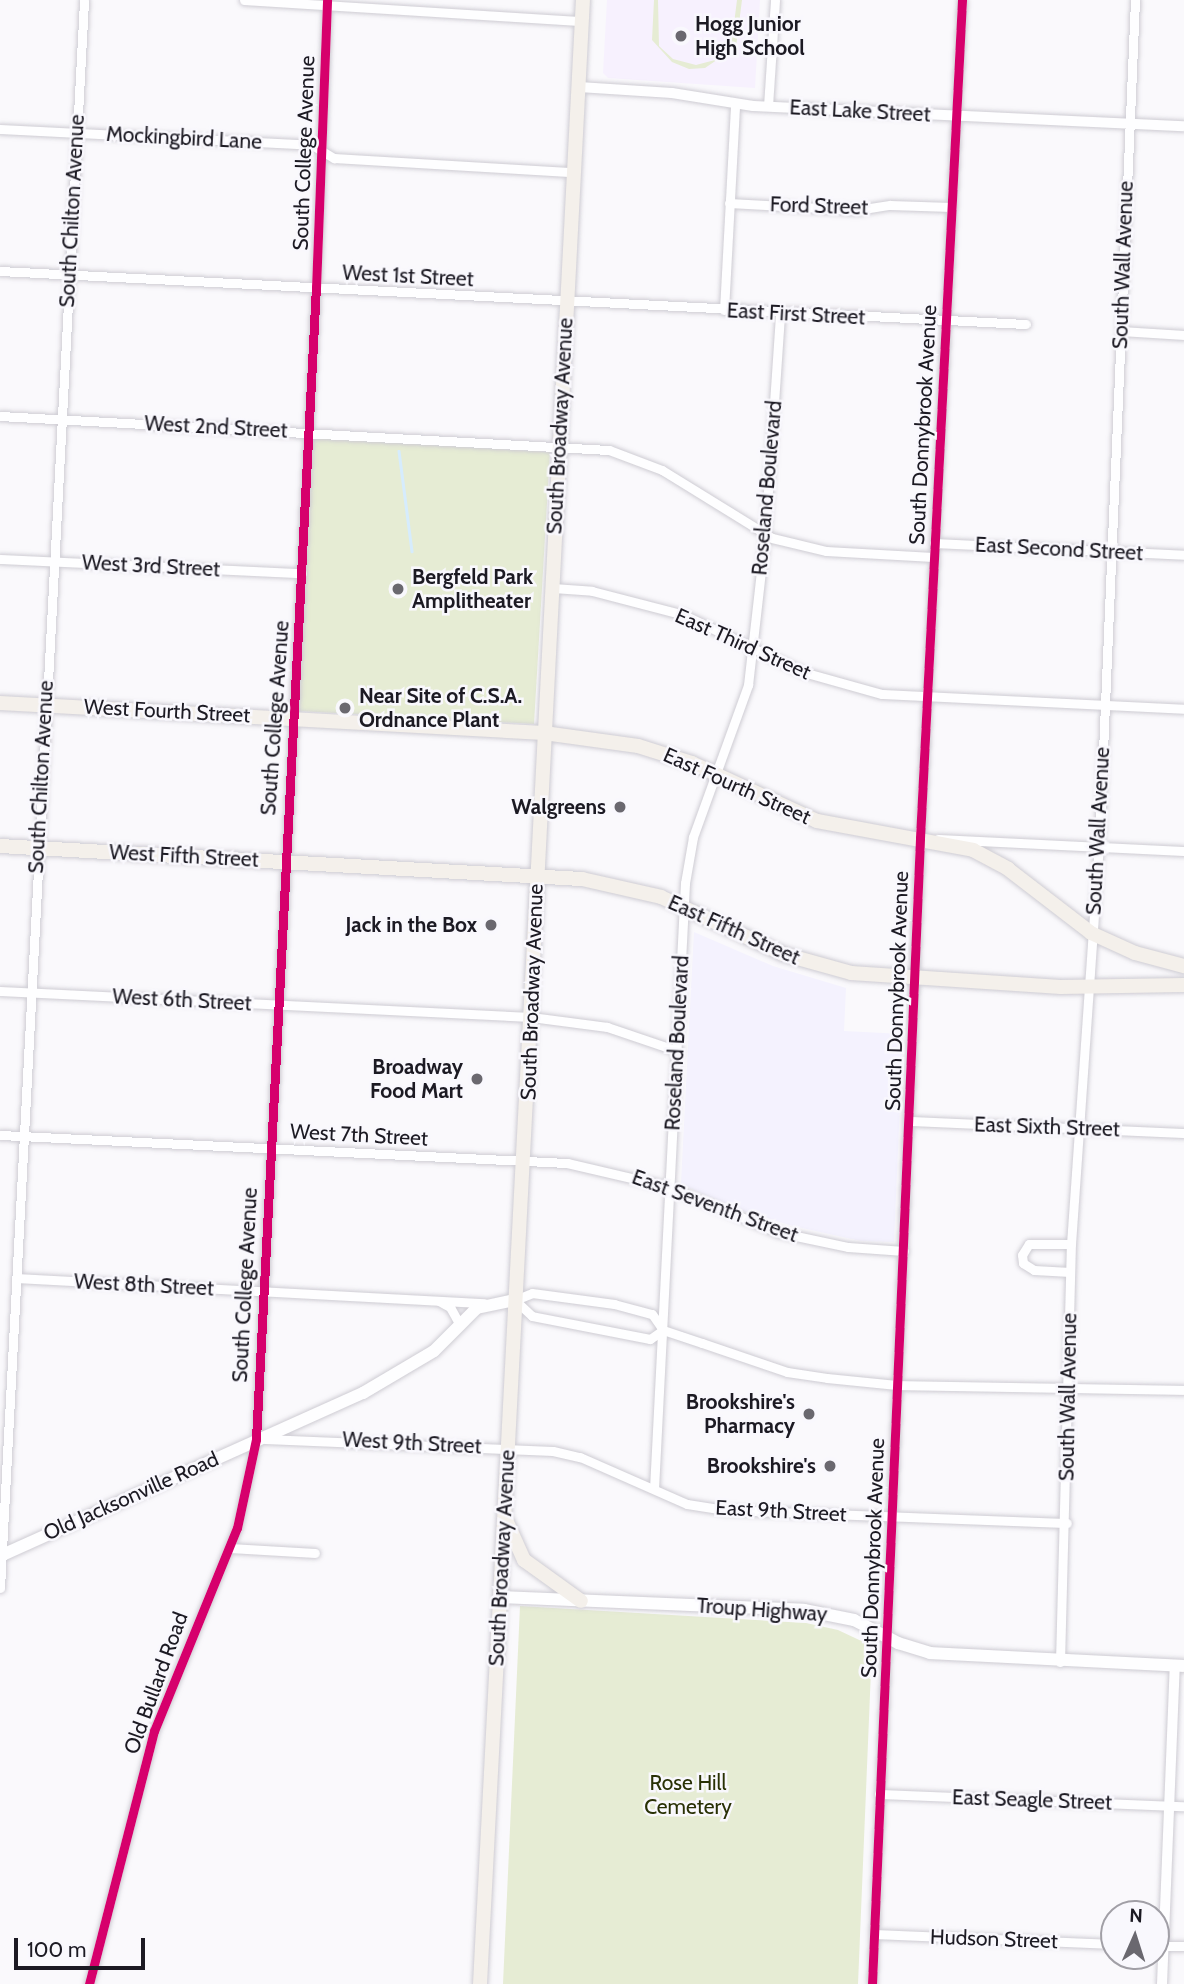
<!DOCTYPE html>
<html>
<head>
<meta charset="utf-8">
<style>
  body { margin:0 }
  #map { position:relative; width:1184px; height:1984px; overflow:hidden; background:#faf9fc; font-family:Cabin,sans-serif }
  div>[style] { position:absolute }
  .built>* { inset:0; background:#f4f2fe }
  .education>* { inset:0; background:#f7f1fe }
  .green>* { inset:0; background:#e6ecd4 }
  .stream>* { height:2.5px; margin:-1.25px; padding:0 1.25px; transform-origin:1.25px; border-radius:1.25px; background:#d6ecfd }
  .roads { filter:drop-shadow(0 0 2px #ceccd3) drop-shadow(0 0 2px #ceccd3) }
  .minor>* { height:9px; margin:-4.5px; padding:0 4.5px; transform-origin:4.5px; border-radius:4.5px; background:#fefeff }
  .tertiary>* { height:10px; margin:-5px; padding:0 5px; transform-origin:5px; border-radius:5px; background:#fefeff }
  .secondary>* { height:12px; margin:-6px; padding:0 6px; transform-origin:6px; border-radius:6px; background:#fefeff }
  .primary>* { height:14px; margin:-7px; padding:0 7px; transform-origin:7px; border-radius:7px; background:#f4f0eb }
  .cycleway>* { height:9px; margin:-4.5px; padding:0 4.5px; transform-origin:4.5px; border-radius:4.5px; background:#d6006c }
  .dots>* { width:19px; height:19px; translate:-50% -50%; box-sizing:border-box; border:4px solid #f9f8fd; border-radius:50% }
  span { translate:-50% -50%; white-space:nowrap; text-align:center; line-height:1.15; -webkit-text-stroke:5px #f9f8fd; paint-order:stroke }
  .poi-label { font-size:21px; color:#1c1a23; font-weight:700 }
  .left { translate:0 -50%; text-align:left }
  .right { translate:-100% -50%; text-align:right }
  .street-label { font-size:21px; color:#1c1a23 }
  .park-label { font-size:21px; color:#293105 }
  .north { position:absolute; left:1100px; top:1900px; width:70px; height:70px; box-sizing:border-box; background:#f9f8fd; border:2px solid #a19fa6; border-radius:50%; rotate:3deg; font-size:19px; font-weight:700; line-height:28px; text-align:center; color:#1c1a23 }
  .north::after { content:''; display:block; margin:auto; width:24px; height:32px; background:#6a686f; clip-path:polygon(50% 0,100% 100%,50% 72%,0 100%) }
  .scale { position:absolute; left:14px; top:1938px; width:131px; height:32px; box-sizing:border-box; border:4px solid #1c1a23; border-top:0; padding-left:9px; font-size:21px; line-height:24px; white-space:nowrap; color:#1c1a23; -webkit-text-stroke:5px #f9f8fd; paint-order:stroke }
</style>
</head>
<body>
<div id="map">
  <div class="built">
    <i style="clip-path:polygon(694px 932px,773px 966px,846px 988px,844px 1031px,903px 1034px,894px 1242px,861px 1241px,793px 1226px,736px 1209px,681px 1184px)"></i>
  </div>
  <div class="education">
    <i style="clip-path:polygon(607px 0,760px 0,755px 88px,608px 78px,603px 73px)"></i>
  </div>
  <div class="green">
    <i style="clip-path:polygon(654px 0,658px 0,659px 46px,673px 59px,696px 65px,715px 60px,731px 47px,737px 0,742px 0,736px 47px,705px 68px,689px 69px,672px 62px,652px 40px)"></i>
    <i style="clip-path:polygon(313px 438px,550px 452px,534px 724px,299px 711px)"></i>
    <i style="clip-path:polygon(520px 1606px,806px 1623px,838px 1630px,872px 1646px,858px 1984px,503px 1984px)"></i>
  </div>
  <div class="stream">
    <i style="left:399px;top:451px;width:101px;rotate:82.6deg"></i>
  </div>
  <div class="roads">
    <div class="minor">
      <i style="left:244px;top:0;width:339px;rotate:3.6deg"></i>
      <i style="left:768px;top:106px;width:106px;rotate:-86.2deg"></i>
      <i style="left:0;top:129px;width:312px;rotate:2.9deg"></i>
      <i style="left:312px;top:145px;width:26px;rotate:31deg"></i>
      <i style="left:334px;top:158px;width:239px;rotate:3.4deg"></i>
      <i style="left:729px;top:203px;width:128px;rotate:3.1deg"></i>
      <i style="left:857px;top:210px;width:33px;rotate:-9deg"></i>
      <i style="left:890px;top:205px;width:61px;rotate:1.9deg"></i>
      <i style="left:0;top:271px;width:1027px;rotate:2.96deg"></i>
      <i style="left:724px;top:310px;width:206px;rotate:-86.9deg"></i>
      <i style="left:1121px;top:331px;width:63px;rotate:3.6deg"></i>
      <i style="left:0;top:416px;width:610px;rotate:3.2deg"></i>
      <i style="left:609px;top:450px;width:57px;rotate:20.7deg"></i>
      <i style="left:662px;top:470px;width:129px;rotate:31.7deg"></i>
      <i style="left:772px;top:538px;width:56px;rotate:13.5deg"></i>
      <i style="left:826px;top:551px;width:107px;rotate:3.2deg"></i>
      <i style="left:934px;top:543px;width:250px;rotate:2.7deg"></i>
      <i style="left:0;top:559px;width:302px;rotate:2.7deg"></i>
      <i style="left:553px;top:588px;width:39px;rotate:4deg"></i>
      <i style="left:592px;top:591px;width:95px;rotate:14.6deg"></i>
      <i style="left:684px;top:615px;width:132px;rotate:25.6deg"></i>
      <i style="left:803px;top:672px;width:82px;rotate:15.6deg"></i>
      <i style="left:882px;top:694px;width:302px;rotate:2.8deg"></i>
      <i style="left:938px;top:839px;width:246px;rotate:2.8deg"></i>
      <i style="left:0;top:991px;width:532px;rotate:2.8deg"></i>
      <i style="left:531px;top:1017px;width:77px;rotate:7.5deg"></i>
      <i style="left:607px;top:1027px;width:75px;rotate:18.7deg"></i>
      <i style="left:910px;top:1121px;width:274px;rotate:2.5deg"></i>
      <i style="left:0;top:1135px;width:568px;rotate:2.83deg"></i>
      <i style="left:567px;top:1163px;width:105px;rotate:13.2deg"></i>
      <i style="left:669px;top:1187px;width:117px;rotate:22.6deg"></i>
      <i style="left:777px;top:1232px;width:73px;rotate:11.9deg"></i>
      <i style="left:848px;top:1247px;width:56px;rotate:4.1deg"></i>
      <i style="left:1070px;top:1272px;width:36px;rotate:-177deg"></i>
      <i style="left:1034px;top:1270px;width:13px;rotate:-148deg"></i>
      <i style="left:1023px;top:1263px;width:8px;rotate:-97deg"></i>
      <i style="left:1022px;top:1255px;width:13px;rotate:-58deg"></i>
      <i style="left:1029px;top:1244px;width:42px"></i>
      <i style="left:16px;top:1278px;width:469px;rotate:3.1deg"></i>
      <i style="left:439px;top:1301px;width:13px;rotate:29deg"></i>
      <i style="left:450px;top:1307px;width:21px;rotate:61deg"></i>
      <i style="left:663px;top:1330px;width:16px;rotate:145deg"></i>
      <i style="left:650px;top:1339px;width:120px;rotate:-169deg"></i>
      <i style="left:532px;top:1316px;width:23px;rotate:-137deg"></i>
      <i style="left:515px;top:1300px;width:18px;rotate:-22deg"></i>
      <i style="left:532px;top:1293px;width:83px;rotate:7.6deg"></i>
      <i style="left:614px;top:1304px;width:39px;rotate:15deg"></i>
      <i style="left:652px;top:1314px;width:19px;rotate:55deg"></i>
      <i style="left:663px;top:1330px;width:41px;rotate:18.4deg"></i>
      <i style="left:702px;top:1343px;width:90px;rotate:18.8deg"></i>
      <i style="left:787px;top:1372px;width:40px;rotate:8.5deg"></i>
      <i style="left:827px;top:1378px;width:70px;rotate:5.7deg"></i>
      <i style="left:897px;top:1385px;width:287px;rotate:1deg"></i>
      <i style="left:265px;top:1439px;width:288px;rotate:2.4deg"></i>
      <i style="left:553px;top:1451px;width:28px;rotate:13deg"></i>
      <i style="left:580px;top:1457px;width:117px;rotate:23.7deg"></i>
      <i style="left:687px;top:1504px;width:37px;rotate:9deg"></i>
      <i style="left:724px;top:1510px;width:343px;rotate:2.2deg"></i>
      <i style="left:654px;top:1489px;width:607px;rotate:-87.07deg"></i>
      <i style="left:685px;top:883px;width:47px;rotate:-80.1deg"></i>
      <i style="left:693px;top:837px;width:162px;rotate:-70.1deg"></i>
      <i style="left:748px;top:685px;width:151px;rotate:-83.5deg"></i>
      <i style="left:765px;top:535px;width:222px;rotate:-86.1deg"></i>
      <i style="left:230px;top:1548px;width:85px;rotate:3.4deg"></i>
      <i style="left:0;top:1588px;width:1590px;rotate:-86.97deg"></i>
      <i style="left:1060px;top:1662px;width:418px;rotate:-88.5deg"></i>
      <i style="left:1071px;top:1244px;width:400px;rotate:-86deg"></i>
      <i style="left:1099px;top:845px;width:846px;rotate:-87.56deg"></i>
      <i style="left:879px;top:1794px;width:305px;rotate:2.3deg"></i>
      <i style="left:874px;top:1934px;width:240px;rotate:2.4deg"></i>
      <i style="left:1156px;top:1946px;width:28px"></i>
      <i style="left:89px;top:1984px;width:261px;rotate:-75.6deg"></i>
      <i style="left:154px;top:1731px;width:219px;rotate:-67.8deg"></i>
      <i style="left:237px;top:1528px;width:91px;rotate:-77.9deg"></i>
      <i style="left:256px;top:1439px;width:1153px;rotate:-87.02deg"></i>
      <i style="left:316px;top:288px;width:288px;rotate:-87.8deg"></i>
      <i style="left:872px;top:1984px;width:1147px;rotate:-87.6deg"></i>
      <i style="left:920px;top:838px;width:839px;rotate:-87.13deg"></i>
    </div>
    <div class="tertiary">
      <i style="left:579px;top:87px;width:93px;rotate:3.7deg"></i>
      <i style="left:672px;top:93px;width:82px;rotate:9.1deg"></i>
      <i style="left:753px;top:106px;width:431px;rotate:2.7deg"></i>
      <i style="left:1162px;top:1984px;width:318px;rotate:-87.7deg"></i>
    </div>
    <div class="secondary">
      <i style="left:0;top:1556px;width:398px;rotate:-24.2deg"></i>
      <i style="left:363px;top:1393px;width:82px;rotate:-30.6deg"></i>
      <i style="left:434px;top:1351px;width:61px;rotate:-45deg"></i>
      <i style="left:477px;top:1308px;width:39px;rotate:-12deg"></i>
      <i style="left:500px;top:1597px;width:304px;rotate:2.4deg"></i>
      <i style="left:804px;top:1610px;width:51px;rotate:11.3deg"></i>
      <i style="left:854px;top:1620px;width:50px;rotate:27.6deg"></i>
      <i style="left:898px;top:1643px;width:34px;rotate:17deg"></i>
      <i style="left:930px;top:1653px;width:254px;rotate:2.9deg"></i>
    </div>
    <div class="primary">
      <i style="left:0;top:703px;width:545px;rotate:3.16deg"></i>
      <i style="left:544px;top:733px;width:95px;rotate:7.9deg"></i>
      <i style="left:638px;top:746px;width:57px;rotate:17.5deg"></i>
      <i style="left:692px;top:763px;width:138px;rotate:24.9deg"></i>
      <i style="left:817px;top:821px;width:159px;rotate:10.5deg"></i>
      <i style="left:973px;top:850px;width:40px;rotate:28deg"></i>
      <i style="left:1008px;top:869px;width:105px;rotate:37.6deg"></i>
      <i style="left:1091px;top:933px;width:48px;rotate:24.4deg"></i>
      <i style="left:1135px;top:953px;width:51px;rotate:14.9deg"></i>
      <i style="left:0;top:846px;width:583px;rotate:3.25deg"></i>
      <i style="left:582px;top:879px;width:81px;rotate:12.8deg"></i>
      <i style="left:661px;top:897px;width:135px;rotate:25deg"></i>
      <i style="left:783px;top:954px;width:71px;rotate:15.6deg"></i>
      <i style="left:851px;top:973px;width:210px;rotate:3.8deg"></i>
      <i style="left:1061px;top:987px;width:123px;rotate:-0.9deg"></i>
      <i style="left:506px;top:1520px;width:44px;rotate:65.8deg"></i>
      <i style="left:524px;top:1560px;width:70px;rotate:35.7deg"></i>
      <i style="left:480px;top:1984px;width:1987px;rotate:-87.03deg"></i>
    </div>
  </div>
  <div class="cycleway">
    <i style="left:89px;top:1984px;width:261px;rotate:-75.6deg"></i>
    <i style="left:154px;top:1731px;width:219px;rotate:-67.8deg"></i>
    <i style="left:237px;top:1528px;width:91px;rotate:-77.9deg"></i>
    <i style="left:256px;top:1439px;width:1153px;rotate:-87.02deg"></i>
    <i style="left:316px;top:288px;width:288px;rotate:-87.8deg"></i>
    <i style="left:872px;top:1984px;width:1147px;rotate:-87.6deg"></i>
    <i style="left:920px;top:838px;width:839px;rotate:-87.13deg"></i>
  </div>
  <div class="dots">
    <i style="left:681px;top:36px;background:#6a686f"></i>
    <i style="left:398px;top:589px;background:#6a686f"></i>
    <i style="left:345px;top:708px;background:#6a686f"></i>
    <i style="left:620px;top:807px;background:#6a686f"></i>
    <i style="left:491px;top:925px;background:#6a686f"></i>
    <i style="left:477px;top:1079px;background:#6a686f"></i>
    <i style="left:809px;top:1414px;background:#6a686f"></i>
    <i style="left:830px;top:1466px;background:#6a686f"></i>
  </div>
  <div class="poi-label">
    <span class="left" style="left:695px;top:36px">Hogg Junior<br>High School</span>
    <span class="left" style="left:412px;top:589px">Bergfeld Park<br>Amplitheater</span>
    <span class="left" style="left:359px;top:708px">Near Site of C.S.A.<br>Ordnance Plant</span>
    <span class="right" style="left:606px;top:807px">Walgreens</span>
    <span class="right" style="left:477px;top:925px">Jack in the Box</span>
    <span class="right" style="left:463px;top:1079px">Broadway<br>Food Mart</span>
    <span class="right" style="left:795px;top:1414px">Brookshire's<br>Pharmacy</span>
    <span class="right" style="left:816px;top:1466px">Brookshire's</span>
  </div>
  <div class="street-label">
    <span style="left:860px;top:111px;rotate:3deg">East Lake Street</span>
    <span style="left:184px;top:138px;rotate:3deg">Mockingbird Lane</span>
    <span style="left:304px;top:153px;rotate:-88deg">South College Avenue</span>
    <span style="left:819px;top:206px;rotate:2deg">Ford Street</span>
    <span style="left:72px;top:211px;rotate:-87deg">South Chilton Avenue</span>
    <span style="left:1123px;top:265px;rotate:-88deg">South Wall Avenue</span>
    <span style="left:408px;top:276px;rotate:3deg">West 1st Street</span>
    <span style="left:796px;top:314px;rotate:3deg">East First Street</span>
    <span style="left:923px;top:425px;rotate:-87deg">South Donnybrook Avenue</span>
    <span style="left:560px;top:426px;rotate:-87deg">South Broadway Avenue</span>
    <span style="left:216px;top:427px;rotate:3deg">West 2nd Street</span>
    <span style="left:767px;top:488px;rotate:-85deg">Roseland Boulevard</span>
    <span style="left:1059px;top:549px;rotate:3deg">East Second Street</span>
    <span style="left:151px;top:566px;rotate:3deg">West 3rd Street</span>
    <span style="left:743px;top:644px;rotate:24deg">East Third Street</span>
    <span style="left:167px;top:711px;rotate:3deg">West Fourth Street</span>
    <span style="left:275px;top:718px;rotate:-86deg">South College Avenue</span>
    <span style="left:41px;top:777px;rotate:-87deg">South Chilton Avenue</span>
    <span style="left:737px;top:786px;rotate:24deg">East Fourth Street</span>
    <span style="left:1098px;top:831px;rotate:-87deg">South Wall Avenue</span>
    <span style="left:184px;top:856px;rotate:3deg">West Fifth Street</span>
    <span style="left:734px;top:930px;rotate:24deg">East Fifth Street</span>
    <span style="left:897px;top:991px;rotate:-88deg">South Donnybrook Avenue</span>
    <span style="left:532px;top:992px;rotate:-88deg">South Broadway Avenue</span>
    <span style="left:182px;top:1000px;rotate:3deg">West 6th Street</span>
    <span style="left:677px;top:1043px;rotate:-87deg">Roseland Boulevard</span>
    <span style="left:1047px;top:1127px;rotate:2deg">East Sixth Street</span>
    <span style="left:359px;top:1135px;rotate:3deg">West 7th Street</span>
    <span style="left:715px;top:1206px;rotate:20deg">East Seventh Street</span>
    <span style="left:144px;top:1285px;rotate:3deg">West 8th Street</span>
    <span style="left:245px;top:1285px;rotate:-87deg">South College Avenue</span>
    <span style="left:1068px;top:1397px;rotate:-89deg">South Wall Avenue</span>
    <span style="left:412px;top:1443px;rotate:3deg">West 9th Street</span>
    <span style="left:131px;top:1496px;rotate:-24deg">Old Jacksonville Road</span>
    <span style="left:781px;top:1511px;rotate:3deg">East 9th Street</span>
    <span style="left:502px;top:1558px;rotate:-87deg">South Broadway Avenue</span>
    <span style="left:873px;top:1558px;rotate:-88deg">South Donnybrook Avenue</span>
    <span style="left:762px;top:1610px;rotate:4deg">Troup Highway</span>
    <span style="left:156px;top:1683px;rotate:-70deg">Old Bullard Road</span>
    <span style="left:1032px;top:1800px;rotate:2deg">East Seagle Street</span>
    <span style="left:994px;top:1939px;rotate:2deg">Hudson Street</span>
  </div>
  <div class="park-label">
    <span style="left:688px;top:1795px">Rose Hill<br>Cemetery</span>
  </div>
  <div class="north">N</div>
  <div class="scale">100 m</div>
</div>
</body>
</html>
